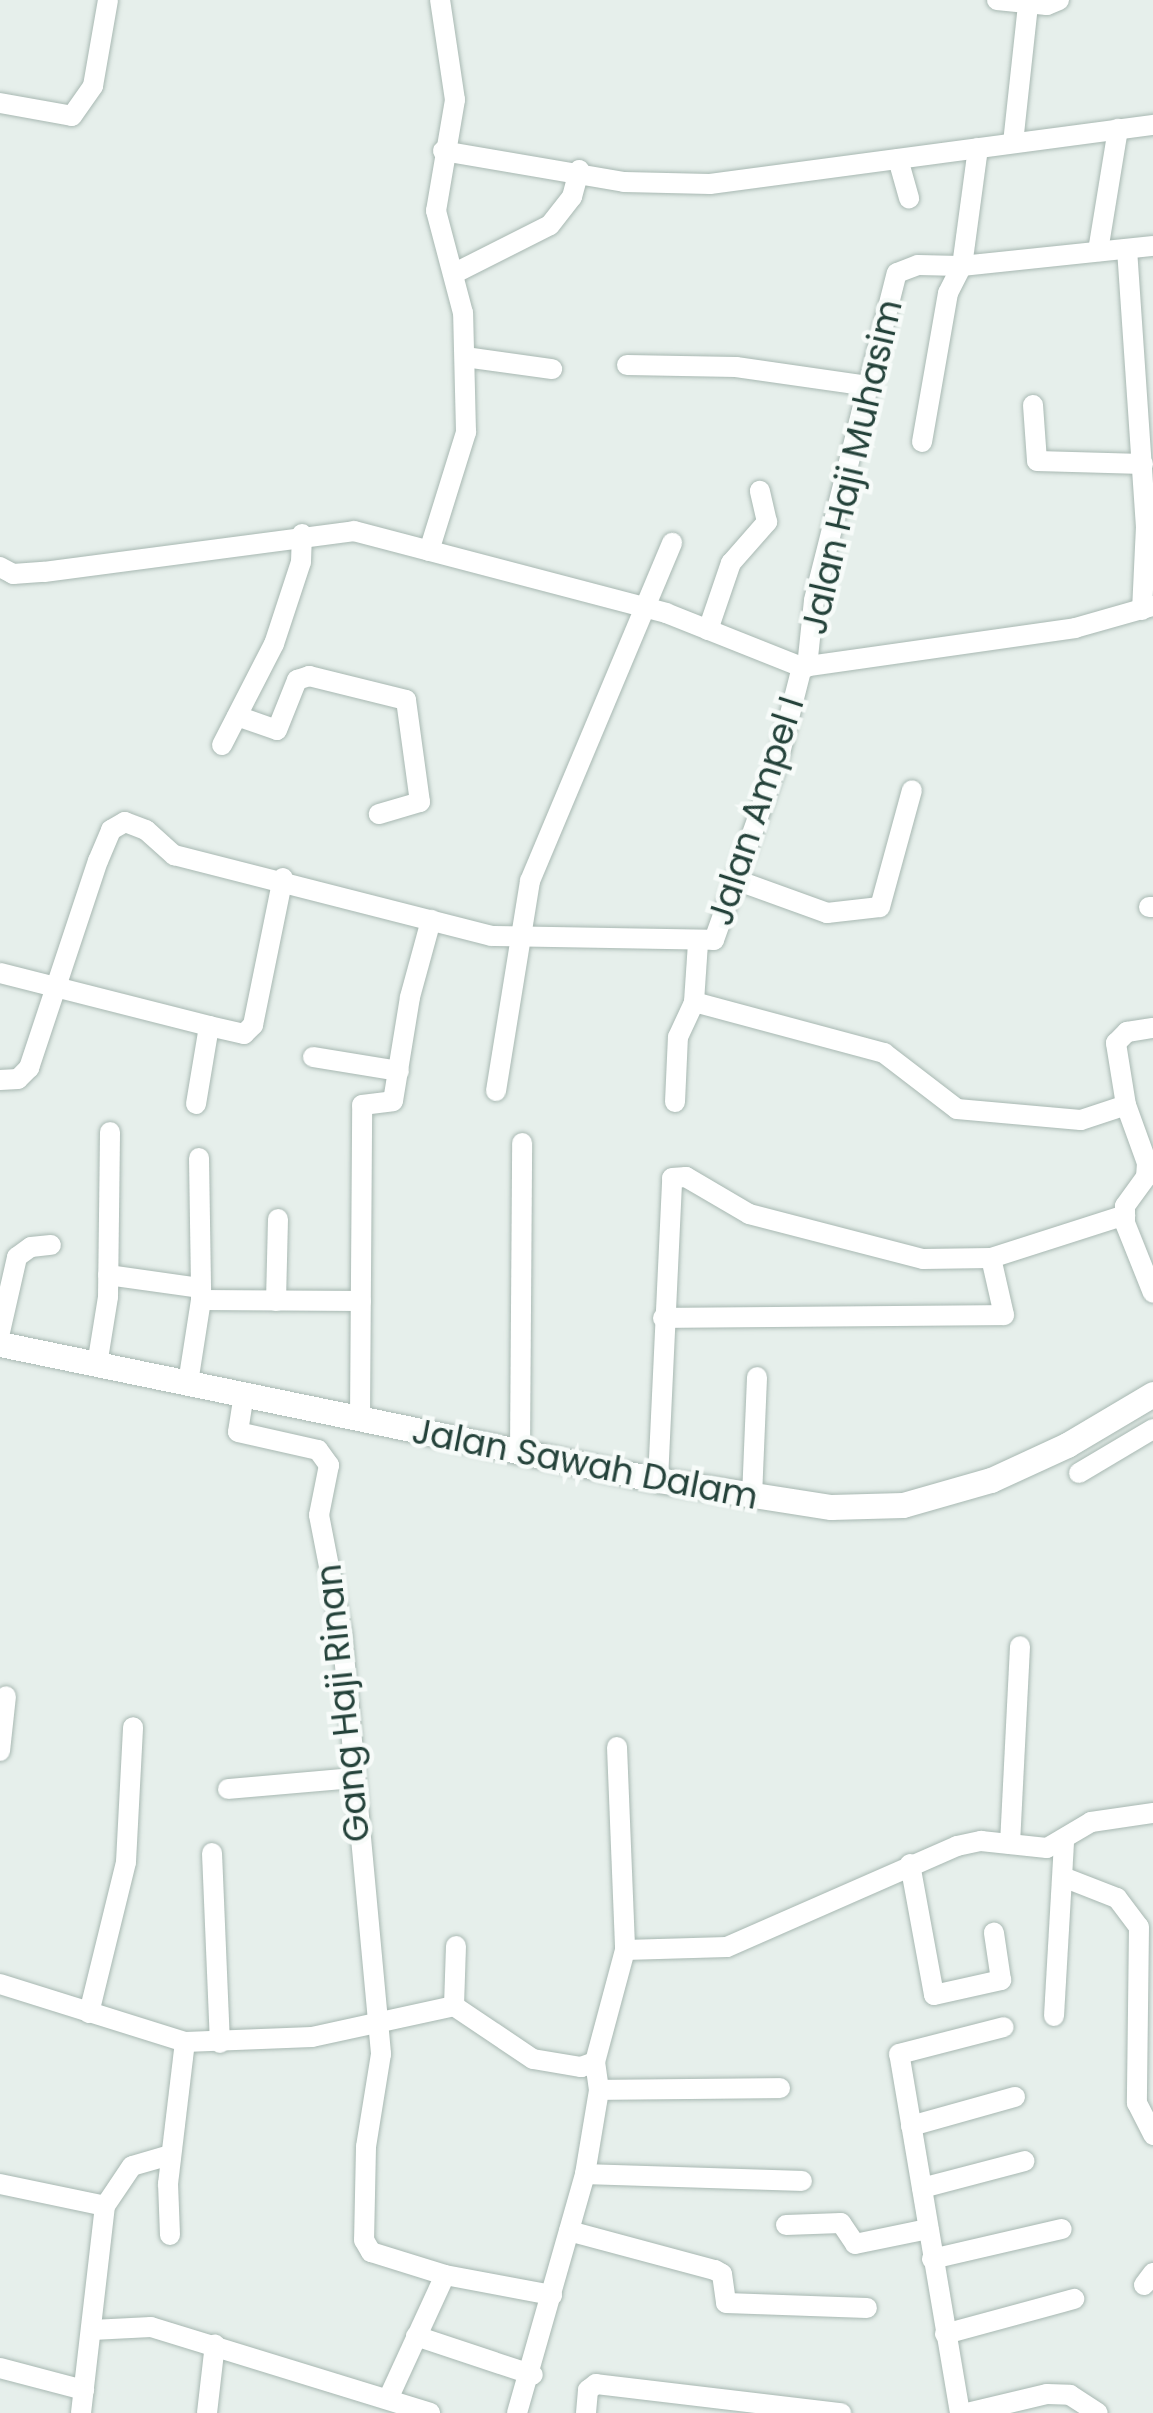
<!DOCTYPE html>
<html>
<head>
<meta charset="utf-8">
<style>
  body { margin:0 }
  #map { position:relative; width:1153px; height:2413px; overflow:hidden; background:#e6efeb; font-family:Poppins,sans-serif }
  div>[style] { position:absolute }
  .roads { filter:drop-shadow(0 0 2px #a8b8b2) drop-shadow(0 0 2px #a8b8b2) }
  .minor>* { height:20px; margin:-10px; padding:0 10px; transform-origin:10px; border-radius:10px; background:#fff }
  .tertiary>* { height:25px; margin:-12.5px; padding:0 12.5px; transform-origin:12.5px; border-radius:12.5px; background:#fff }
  span { translate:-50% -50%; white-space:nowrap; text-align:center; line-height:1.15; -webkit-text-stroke:9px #f7fbf9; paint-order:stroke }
  .street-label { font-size:35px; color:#24423a }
</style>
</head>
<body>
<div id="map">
  <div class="roads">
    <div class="minor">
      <i style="left:997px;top:0;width:50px;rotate:5.7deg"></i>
      <i style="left:1047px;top:5px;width:13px;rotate:-23deg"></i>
      <i style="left:0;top:103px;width:73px;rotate:10.2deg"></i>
      <i style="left:72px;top:116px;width:37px;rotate:-55deg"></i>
      <i style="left:93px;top:86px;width:87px;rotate:-80.1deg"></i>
      <i style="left:1013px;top:143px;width:139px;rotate:-83.8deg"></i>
      <i style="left:978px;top:148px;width:119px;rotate:97.7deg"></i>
      <i style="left:962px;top:266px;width:192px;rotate:-6deg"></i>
      <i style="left:443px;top:151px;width:184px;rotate:9.7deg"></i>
      <i style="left:624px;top:182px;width:86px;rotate:1.3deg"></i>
      <i style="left:710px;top:184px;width:447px;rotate:-7.6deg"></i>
      <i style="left:898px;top:159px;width:41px;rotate:74.2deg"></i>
      <i style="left:1127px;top:249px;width:278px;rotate:86.1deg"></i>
      <i style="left:1146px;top:526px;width:84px;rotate:92.7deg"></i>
      <i style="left:1098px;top:251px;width:124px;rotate:-80.7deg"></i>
      <i style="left:455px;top:273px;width:106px;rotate:-26.8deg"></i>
      <i style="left:550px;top:225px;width:36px;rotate:-52deg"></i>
      <i style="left:572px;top:197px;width:28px;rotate:-75deg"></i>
      <i style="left:465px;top:357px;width:88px;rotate:7.9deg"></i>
      <i style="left:627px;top:365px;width:109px;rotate:1.1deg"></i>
      <i style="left:736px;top:367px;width:133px;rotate:8.2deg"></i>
      <i style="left:1033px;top:405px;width:56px;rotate:85.9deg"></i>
      <i style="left:1037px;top:461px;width:106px;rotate:1.6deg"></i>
      <i style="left:922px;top:442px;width:151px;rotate:-80.1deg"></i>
      <i style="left:948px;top:293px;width:30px;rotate:-63deg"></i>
      <i style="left:429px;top:551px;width:125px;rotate:-72.7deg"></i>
      <i style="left:466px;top:432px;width:119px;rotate:-91.4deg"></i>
      <i style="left:463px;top:313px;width:106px;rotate:-104.8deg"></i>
      <i style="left:436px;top:211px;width:113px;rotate:-80.3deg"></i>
      <i style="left:455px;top:100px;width:101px;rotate:-98.5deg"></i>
      <i style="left:0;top:567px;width:15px;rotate:28deg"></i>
      <i style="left:13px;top:574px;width:31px;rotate:-4deg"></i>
      <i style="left:44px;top:572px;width:313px;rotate:-7.5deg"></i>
      <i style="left:354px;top:531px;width:323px;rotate:14.7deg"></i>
      <i style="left:666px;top:613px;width:146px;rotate:21.7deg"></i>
      <i style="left:802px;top:667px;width:276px;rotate:-8.1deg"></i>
      <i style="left:1075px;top:628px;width:81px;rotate:-15.8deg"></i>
      <i style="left:708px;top:630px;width:71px;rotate:-71.1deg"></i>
      <i style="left:731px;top:563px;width:55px;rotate:-48.7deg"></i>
      <i style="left:767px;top:522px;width:32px;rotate:-103deg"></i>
      <i style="left:807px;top:667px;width:67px;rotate:-84deg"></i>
      <i style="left:814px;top:600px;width:337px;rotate:-75.8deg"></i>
      <i style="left:897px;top:273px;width:22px;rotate:-21deg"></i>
      <i style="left:918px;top:265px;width:43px;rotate:1.3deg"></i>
      <i style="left:237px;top:716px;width:42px;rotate:19.3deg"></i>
      <i style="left:277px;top:730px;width:54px;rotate:-68.2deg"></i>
      <i style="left:297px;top:680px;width:13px;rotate:-18deg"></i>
      <i style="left:309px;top:676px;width:100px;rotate:13.9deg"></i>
      <i style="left:406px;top:700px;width:103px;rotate:82.2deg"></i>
      <i style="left:420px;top:802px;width:43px;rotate:163.7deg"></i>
      <i style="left:222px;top:745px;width:114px;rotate:-62.8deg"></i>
      <i style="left:274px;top:644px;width:86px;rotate:-71.8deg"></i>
      <i style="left:301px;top:562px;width:28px;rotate:-88deg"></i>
      <i style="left:736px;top:880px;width:97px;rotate:19.9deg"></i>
      <i style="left:827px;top:913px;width:53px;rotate:-6.5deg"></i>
      <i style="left:880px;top:907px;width:121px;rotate:-74.7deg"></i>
      <i style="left:1149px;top:907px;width:4px"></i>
      <i style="left:698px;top:943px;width:59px;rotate:93.9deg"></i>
      <i style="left:694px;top:1002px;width:197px;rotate:15deg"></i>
      <i style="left:884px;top:1053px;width:92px;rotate:37.5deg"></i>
      <i style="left:957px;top:1109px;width:124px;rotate:5.1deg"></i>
      <i style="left:1081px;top:1120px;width:47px;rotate:-18.4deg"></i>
      <i style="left:1126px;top:1105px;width:63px;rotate:-99.2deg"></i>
      <i style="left:1116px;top:1043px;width:16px;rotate:-45deg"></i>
      <i style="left:1127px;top:1032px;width:26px;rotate:-9deg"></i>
      <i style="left:0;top:973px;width:216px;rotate:14.2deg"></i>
      <i style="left:313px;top:1057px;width:87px;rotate:9.2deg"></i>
      <i style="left:0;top:1080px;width:18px;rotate:-3deg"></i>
      <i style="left:18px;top:1079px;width:16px;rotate:-45deg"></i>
      <i style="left:29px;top:1068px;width:218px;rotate:-71.6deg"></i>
      <i style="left:98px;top:861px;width:34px;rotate:-67deg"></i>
      <i style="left:111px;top:830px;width:16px;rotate:-30deg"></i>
      <i style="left:125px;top:822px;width:22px;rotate:21deg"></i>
      <i style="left:146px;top:830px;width:38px;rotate:42deg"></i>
      <i style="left:174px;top:855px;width:327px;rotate:14.3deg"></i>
      <i style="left:491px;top:936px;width:223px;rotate:1deg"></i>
      <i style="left:714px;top:940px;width:190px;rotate:-70.3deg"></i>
      <i style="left:778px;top:761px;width:97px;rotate:-75.7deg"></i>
      <i style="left:496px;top:1091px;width:213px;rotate:-80.8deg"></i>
      <i style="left:530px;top:881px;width:367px;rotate:-67.2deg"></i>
      <i style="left:675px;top:1102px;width:65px;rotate:-87.4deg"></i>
      <i style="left:678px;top:1037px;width:38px;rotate:-65deg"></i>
      <i style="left:196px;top:1104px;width:79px;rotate:-80.5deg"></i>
      <i style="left:209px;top:1026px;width:36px;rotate:13deg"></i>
      <i style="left:244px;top:1034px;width:13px;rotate:-45deg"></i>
      <i style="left:253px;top:1025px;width:150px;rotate:-78.5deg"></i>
      <i style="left:1126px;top:1105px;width:62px;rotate:70.1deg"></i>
      <i style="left:1147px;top:1163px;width:14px;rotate:94deg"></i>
      <i style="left:1146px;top:1177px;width:36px;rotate:126deg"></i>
      <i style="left:1125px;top:1206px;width:17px;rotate:90deg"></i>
      <i style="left:1125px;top:1223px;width:75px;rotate:68.2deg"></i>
      <i style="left:199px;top:1158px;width:130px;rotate:89.1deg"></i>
      <i style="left:108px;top:1275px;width:94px;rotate:8deg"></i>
      <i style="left:201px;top:1288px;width:12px;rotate:90deg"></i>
      <i style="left:201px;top:1300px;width:160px;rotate:0.4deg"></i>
      <i style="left:276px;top:1301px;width:82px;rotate:-88.6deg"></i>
      <i style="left:663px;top:1318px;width:341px;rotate:-0.5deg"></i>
      <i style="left:1004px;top:1315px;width:58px;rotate:-102.8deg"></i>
      <i style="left:0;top:1332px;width:77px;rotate:-77.2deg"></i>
      <i style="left:17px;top:1257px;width:17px;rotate:-36deg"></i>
      <i style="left:31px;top:1247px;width:20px;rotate:-6deg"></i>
      <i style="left:97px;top:1365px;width:69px;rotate:-80.8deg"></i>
      <i style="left:108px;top:1297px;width:165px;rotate:-89.3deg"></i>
      <i style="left:188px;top:1383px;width:84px;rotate:-81.1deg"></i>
      <i style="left:244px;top:1394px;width:38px;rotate:99deg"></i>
      <i style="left:238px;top:1432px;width:82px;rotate:12.7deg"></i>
      <i style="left:318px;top:1450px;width:19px;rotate:54deg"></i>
      <i style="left:329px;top:1465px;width:51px;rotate:101.3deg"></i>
      <i style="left:319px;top:1515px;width:120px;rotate:79deg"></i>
      <i style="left:342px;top:1633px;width:423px;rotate:84.7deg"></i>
      <i style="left:381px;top:2054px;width:94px;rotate:99.2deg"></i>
      <i style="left:366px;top:2147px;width:93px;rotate:91.2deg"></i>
      <i style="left:364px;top:2240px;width:14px;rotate:60deg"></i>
      <i style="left:371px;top:2252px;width:77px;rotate:17.3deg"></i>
      <i style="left:445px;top:2275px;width:109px;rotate:10.6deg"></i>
      <i style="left:360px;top:1419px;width:314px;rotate:-89.6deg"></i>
      <i style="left:362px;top:1105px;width:31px;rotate:-7deg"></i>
      <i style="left:393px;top:1101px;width:105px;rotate:-80.7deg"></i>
      <i style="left:410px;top:997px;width:80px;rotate:-74.7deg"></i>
      <i style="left:520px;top:1453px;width:310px;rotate:-89.6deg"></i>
      <i style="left:1079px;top:1473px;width:86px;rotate:-30.7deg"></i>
      <i style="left:658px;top:1480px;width:302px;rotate:-87.3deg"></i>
      <i style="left:672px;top:1178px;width:14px;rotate:-4deg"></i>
      <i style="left:686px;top:1177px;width:73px;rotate:30.4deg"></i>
      <i style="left:749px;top:1214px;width:180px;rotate:14.5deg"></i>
      <i style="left:923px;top:1259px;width:68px;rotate:-0.8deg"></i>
      <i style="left:991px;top:1258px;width:141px;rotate:-17.8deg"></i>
      <i style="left:752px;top:1497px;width:120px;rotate:-87.6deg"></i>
      <i style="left:617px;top:1747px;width:203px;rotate:87.7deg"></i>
      <i style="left:0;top:1751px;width:55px;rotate:-83.8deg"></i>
      <i style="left:228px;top:1789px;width:125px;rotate:-5deg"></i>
      <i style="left:1010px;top:1844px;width:198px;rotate:-87.1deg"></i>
      <i style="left:212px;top:1853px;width:190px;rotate:87.6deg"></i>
      <i style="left:910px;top:1864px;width:133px;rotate:79.6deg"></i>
      <i style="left:934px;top:1995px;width:69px;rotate:-12.6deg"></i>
      <i style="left:1001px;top:1980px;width:48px;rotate:-98.5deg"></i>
      <i style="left:1063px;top:1877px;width:58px;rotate:21.3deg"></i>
      <i style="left:1117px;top:1898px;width:36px;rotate:53deg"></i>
      <i style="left:1139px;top:1927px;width:176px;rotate:90.7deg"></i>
      <i style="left:1137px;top:2103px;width:36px;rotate:63deg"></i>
      <i style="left:0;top:1984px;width:194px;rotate:17.4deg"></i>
      <i style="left:185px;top:2042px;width:127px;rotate:-2.3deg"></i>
      <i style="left:312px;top:2037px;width:145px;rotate:-12.3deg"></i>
      <i style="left:454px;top:2006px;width:95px;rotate:33.9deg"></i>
      <i style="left:533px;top:2059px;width:49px;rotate:9.5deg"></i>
      <i style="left:581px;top:2067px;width:15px;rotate:-20deg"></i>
      <i style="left:595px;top:2062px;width:116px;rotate:-75deg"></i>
      <i style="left:625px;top:1950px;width:102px;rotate:-1.7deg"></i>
      <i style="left:727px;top:1947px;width:251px;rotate:-23.7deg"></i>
      <i style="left:957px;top:1846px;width:25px;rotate:-12deg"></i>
      <i style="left:981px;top:1841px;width:66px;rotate:6.1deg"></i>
      <i style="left:1047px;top:1848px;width:51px;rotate:-30.6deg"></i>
      <i style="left:1091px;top:1822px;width:63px;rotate:-8.3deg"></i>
      <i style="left:454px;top:2006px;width:60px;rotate:-88.1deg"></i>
      <i style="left:89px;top:2013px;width:155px;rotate:-76.2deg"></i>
      <i style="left:126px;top:1862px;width:135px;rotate:-87deg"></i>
      <i style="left:1054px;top:2016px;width:173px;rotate:-86.7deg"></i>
      <i style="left:599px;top:2090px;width:181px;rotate:-0.6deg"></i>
      <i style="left:911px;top:2126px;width:108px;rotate:-15.6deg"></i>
      <i style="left:585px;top:2174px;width:217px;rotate:1.8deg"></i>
      <i style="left:0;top:2184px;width:107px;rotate:11.8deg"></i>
      <i style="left:922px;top:2188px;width:106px;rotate:-14.7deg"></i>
      <i style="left:786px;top:2225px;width:55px;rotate:-2.1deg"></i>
      <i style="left:841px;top:2223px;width:25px;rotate:56deg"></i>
      <i style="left:855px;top:2244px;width:75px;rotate:-11.6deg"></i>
      <i style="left:569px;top:2231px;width:151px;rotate:15deg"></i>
      <i style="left:715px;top:2270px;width:8px;rotate:30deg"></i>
      <i style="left:722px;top:2274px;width:29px;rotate:82deg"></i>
      <i style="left:726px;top:2303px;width:141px;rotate:2deg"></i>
      <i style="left:170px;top:2235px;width:51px;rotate:-92.2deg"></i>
      <i style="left:168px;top:2184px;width:143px;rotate:-83.2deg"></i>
      <i style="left:932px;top:2259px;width:133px;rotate:-13deg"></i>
      <i style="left:1144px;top:2285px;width:15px;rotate:-53deg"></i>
      <i style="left:92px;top:2330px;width:59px;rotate:-2.9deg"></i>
      <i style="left:151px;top:2327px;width:292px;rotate:17.1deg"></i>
      <i style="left:945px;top:2334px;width:134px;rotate:-15.2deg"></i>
      <i style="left:416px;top:2336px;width:123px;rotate:18.4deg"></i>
      <i style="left:0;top:2368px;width:87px;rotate:14.7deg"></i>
      <i style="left:388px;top:2399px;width:136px;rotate:-65.3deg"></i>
      <i style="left:81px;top:2413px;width:208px;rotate:-83.4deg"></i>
      <i style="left:105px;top:2206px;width:48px;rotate:-56deg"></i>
      <i style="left:132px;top:2166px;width:40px;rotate:-16deg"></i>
      <i style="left:207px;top:2413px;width:69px;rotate:-83.4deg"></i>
      <i style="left:517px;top:2413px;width:248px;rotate:-74.1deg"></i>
      <i style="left:585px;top:2174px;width:85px;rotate:-80.5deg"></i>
      <i style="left:599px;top:2090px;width:28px;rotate:-98deg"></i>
      <i style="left:586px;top:2413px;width:23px;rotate:-85deg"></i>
      <i style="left:588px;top:2390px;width:10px;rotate:-37deg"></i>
      <i style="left:596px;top:2384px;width:247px;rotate:6.8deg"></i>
      <i style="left:960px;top:2413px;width:364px;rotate:-99.6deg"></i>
      <i style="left:899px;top:2054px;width:108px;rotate:-14.4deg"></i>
      <i style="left:967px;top:2413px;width:82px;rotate:-13.4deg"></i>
      <i style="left:1047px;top:2394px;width:23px;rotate:2deg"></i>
      <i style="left:1070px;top:2395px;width:33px;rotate:33deg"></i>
    </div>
    <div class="tertiary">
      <i style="left:0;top:1344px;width:672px;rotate:11.68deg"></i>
      <i style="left:658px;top:1480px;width:175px;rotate:8.9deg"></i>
      <i style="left:831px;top:1507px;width:72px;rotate:-1.6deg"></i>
      <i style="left:903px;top:1505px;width:91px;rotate:-15.9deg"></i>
      <i style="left:991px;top:1480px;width:84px;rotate:-24.7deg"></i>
      <i style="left:1067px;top:1445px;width:100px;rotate:-30.7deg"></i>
    </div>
  </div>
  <div class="street-label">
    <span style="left:852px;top:467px;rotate:-77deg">Jalan Haji Muhasim</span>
    <span style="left:756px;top:811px;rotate:-72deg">Jalan Ampel I</span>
    <span style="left:585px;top:1464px;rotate:11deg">Jalan Sawah Dalam</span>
    <span style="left:343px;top:1703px;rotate:-96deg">Gang Haji Rinan</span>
  </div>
</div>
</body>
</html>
